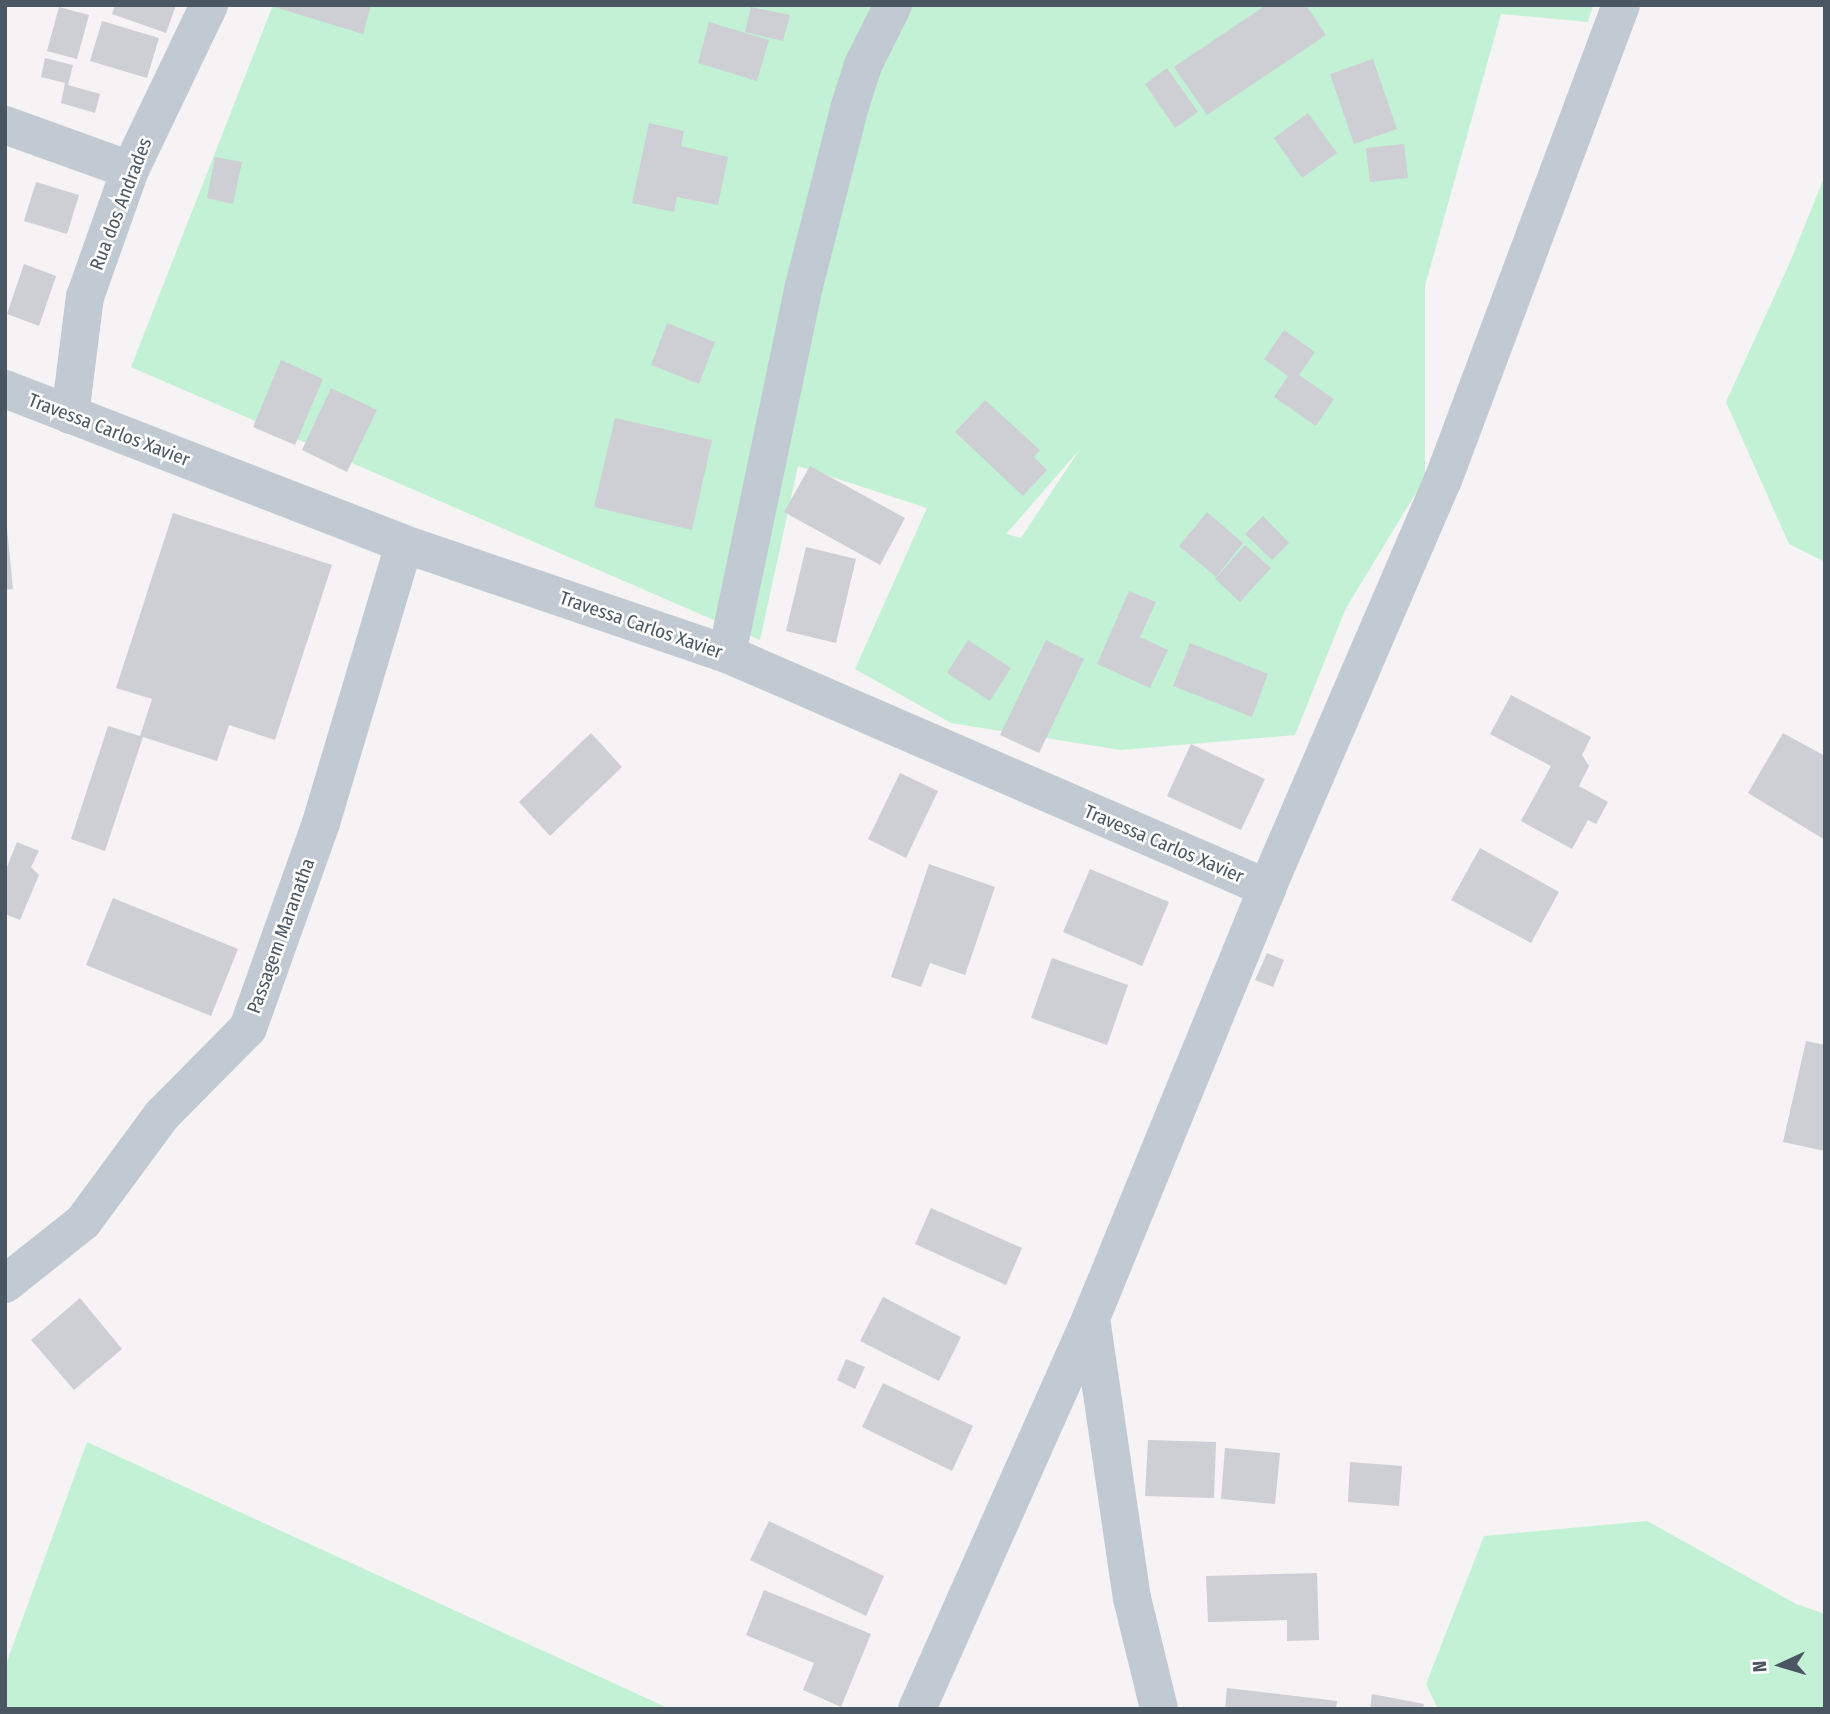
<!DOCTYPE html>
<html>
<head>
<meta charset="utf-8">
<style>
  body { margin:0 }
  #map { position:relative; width:1830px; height:1714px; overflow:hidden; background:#f5f3f3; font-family:"Fira Sans Condensed",sans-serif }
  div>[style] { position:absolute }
  .green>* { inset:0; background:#c3f1d5 }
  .building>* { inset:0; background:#cdcfd5 }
  .minor>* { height:38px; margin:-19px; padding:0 19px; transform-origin:19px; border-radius:19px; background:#c1cad2 }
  span { translate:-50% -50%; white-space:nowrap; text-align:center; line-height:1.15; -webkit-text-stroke:5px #fff; paint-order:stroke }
  .street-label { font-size:19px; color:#4a5661 }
  .frame { position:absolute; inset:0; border:7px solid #4a5661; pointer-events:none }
  .north { position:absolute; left:1746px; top:1630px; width:70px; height:70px; -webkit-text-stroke:5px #fff; paint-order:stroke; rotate:266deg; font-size:19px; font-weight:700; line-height:28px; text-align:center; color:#4a5661 }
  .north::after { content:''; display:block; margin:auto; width:24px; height:32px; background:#4a5661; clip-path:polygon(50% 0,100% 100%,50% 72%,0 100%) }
</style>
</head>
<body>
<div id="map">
  <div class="green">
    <i style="clip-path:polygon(evenodd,273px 5px,1593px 5px,1588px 22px,1501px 14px,1425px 286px,1425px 478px,1346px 608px,1295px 735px,1121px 750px,951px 723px,855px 669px,927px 508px,798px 466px,760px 640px,131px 367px,273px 5px,1080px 449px,1021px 538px,1007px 534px,1007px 533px,1080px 449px)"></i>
    <i style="clip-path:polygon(1825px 175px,1825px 562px,1789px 544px,1726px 402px,1791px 260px)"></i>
    <i style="clip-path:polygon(87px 1442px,670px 1709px,5px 1709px,5px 1667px)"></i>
    <i style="clip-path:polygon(1647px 1521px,1796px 1604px,1825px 1614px,1825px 1709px,1438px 1709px,1426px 1684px,1484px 1536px)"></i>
  </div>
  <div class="building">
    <i style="clip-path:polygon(115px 5px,176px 5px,166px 33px,112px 14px)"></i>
    <i style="clip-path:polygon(268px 5px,371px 5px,363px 34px)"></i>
    <i style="clip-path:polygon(1266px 5px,1306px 5px,1326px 35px,1207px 115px,1174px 67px)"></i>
    <i style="clip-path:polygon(59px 7px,89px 15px,77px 59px,47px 51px)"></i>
    <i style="clip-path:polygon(751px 7px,790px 15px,783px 41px,745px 32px)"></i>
    <i style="clip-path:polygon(102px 21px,159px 38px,147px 78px,90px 61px)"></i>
    <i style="clip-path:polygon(709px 22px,769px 40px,757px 81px,698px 63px)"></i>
    <i style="clip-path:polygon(45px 58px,73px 65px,68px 85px,100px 94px,95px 113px,61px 103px,65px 83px,41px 77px)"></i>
    <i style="clip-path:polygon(1373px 59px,1397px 129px,1354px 144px,1330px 74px)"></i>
    <i style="clip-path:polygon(1167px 68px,1198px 112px,1175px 128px,1145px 84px)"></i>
    <i style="clip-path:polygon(1308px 113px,1337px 153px,1302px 178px,1274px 138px)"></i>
    <i style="clip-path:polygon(649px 123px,684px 131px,681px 146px,728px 157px,718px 205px,677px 197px,674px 212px,632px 203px)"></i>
    <i style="clip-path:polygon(1404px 144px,1408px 178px,1370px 182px,1366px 148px)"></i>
    <i style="clip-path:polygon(215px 157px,242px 162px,233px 204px,207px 198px)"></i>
    <i style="clip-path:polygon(36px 182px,79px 195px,67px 234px,24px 221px)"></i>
    <i style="clip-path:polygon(24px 264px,56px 276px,39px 326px,7px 314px)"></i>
    <i style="clip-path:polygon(667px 323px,715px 342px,699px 384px,651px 365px)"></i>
    <i style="clip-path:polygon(1284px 330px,1315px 352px,1299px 375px,1334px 399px,1316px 426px,1274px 397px,1288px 376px,1264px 359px)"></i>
    <i style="clip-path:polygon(281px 360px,323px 379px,295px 445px,253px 427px)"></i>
    <i style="clip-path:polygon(331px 388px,377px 410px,347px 472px,302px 450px)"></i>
    <i style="clip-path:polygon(985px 400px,1040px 450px,1034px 457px,1047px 470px,1023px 496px,955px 432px)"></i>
    <i style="clip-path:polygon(615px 418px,712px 440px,692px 530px,594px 507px)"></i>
    <i style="clip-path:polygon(810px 466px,905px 518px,880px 565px,784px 512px)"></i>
    <i style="clip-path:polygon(1207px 512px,1243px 543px,1216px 577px,1179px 546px)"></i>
    <i style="clip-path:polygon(173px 513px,332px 565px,275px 740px,229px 725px,217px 761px,143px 737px,105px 851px,71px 839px,108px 726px,140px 736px,152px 699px,116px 688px)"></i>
    <i style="clip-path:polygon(1263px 516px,1289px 543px,1272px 560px,1245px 534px)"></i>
    <i style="clip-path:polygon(7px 528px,13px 589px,5px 590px,5px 529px)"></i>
    <i style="clip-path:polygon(1245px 545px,1271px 568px,1240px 602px,1215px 579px)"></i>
    <i style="clip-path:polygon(806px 547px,856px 559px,836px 643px,786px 631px)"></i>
    <i style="clip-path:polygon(1129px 591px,1156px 602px,1140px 637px,1168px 650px,1150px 688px,1097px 664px)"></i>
    <i style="clip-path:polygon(968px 640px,1011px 668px,990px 701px,947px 673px)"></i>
    <i style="clip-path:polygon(1046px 640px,1084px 659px,1039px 753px,1000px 735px)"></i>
    <i style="clip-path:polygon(1190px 643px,1268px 674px,1252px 717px,1173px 686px)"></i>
    <i style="clip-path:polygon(1511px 695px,1591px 737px,1582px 755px,1589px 766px,1579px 786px,1608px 802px,1596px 824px,1588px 820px,1572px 849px,1521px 821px,1551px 766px,1490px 734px)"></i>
    <i style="clip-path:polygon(591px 733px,622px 767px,550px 836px,519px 802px)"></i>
    <i style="clip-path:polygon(1783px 733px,1825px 756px,1825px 840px,1748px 793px)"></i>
    <i style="clip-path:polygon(1191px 744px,1265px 779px,1241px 830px,1167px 796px)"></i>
    <i style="clip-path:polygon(900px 773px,938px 791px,906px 858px,868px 839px)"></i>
    <i style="clip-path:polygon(17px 842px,39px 851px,31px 867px,39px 875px,20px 920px,5px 914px,5px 872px)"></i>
    <i style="clip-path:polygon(1480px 848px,1559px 892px,1531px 943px,1451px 900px)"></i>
    <i style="clip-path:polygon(929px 864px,995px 887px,965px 975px,930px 963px,921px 987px,891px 977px)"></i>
    <i style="clip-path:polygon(1090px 869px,1169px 902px,1142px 966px,1063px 932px)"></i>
    <i style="clip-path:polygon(113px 898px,238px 949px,211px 1016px,86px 965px)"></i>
    <i style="clip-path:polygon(1267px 953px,1284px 960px,1273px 987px,1255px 980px)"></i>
    <i style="clip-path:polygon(1052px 958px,1128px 985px,1107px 1045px,1031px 1018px)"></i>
    <i style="clip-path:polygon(1806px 1041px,1825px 1045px,1825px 1151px,1783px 1142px)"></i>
    <i style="clip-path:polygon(931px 1208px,1022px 1248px,1006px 1285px,915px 1244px)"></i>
    <i style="clip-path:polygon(883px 1297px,961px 1337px,939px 1381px,860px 1341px)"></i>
    <i style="clip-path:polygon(80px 1298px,122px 1349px,74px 1390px,31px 1340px)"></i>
    <i style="clip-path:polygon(846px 1359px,865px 1367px,855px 1389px,837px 1380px)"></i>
    <i style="clip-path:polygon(883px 1383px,973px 1426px,952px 1471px,862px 1427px)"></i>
    <i style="clip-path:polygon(1148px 1440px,1216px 1442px,1214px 1498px,1145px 1496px)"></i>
    <i style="clip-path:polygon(1225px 1448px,1280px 1453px,1275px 1504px,1221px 1499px)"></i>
    <i style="clip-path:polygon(1350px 1462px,1402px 1466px,1399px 1506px,1348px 1502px)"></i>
    <i style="clip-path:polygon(769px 1521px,884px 1576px,866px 1616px,750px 1560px)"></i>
    <i style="clip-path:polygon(1317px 1573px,1319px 1640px,1287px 1641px,1287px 1620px,1208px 1622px,1206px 1576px)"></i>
    <i style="clip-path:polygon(764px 1590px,871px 1634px,841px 1707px,803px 1690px,814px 1663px,746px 1635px)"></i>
    <i style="clip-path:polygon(1227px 1688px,1337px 1701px,1336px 1709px,1225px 1709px)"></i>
    <i style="clip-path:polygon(1372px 1694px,1424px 1704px,1423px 1709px,1370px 1709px)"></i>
  </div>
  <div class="minor">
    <i style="left:5px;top:125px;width:133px;rotate:19.8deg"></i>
    <i style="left:5px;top:389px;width:428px;rotate:21.2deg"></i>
    <i style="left:404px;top:544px;width:341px;rotate:18.8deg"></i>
    <i style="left:727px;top:654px;width:589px;rotate:23.43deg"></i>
    <i style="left:70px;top:415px;width:119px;rotate:-82.8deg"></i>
    <i style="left:85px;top:297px;width:135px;rotate:-70.5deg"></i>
    <i style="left:130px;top:170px;width:183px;rotate:-64.4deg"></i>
    <i style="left:727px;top:654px;width:376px;rotate:-78.2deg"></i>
    <i style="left:804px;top:286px;width:186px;rotate:-75.7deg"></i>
    <i style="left:850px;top:106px;width:43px;rotate:-72.4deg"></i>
    <i style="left:863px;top:65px;width:67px;rotate:-63.4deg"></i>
    <i style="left:5px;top:1284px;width:100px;rotate:-38.5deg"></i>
    <i style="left:83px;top:1222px;width:133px;rotate:-53.6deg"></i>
    <i style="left:162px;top:1115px;width:122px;rotate:-45.3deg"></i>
    <i style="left:248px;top:1028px;width:218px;rotate:-70.4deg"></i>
    <i style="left:321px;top:823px;width:291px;rotate:-73.4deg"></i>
    <i style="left:1091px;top:1318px;width:283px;rotate:81.7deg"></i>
    <i style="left:1132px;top:1598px;width:114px;rotate:76.3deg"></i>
    <i style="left:917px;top:1709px;width:428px;rotate:-66deg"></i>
    <i style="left:1091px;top:1318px;width:465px;rotate:-67.7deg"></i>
    <i style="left:1267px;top:888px;width:444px;rotate:-66.7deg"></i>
    <i style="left:1443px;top:480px;width:507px;rotate:-69.46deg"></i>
  </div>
  <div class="street-label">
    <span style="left:121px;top:204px;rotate:-69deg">Rua dos Andrades</span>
    <span style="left:109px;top:430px;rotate:21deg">Travessa Carlos Xavier</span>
    <span style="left:641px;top:625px;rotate:19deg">Travessa Carlos Xavier</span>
    <span style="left:1164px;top:844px;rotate:23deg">Travessa Carlos Xavier</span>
    <span style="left:281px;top:936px;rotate:-70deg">Passagem Maranatha</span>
  </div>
  <div class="frame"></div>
  <div class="north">N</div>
</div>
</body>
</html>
